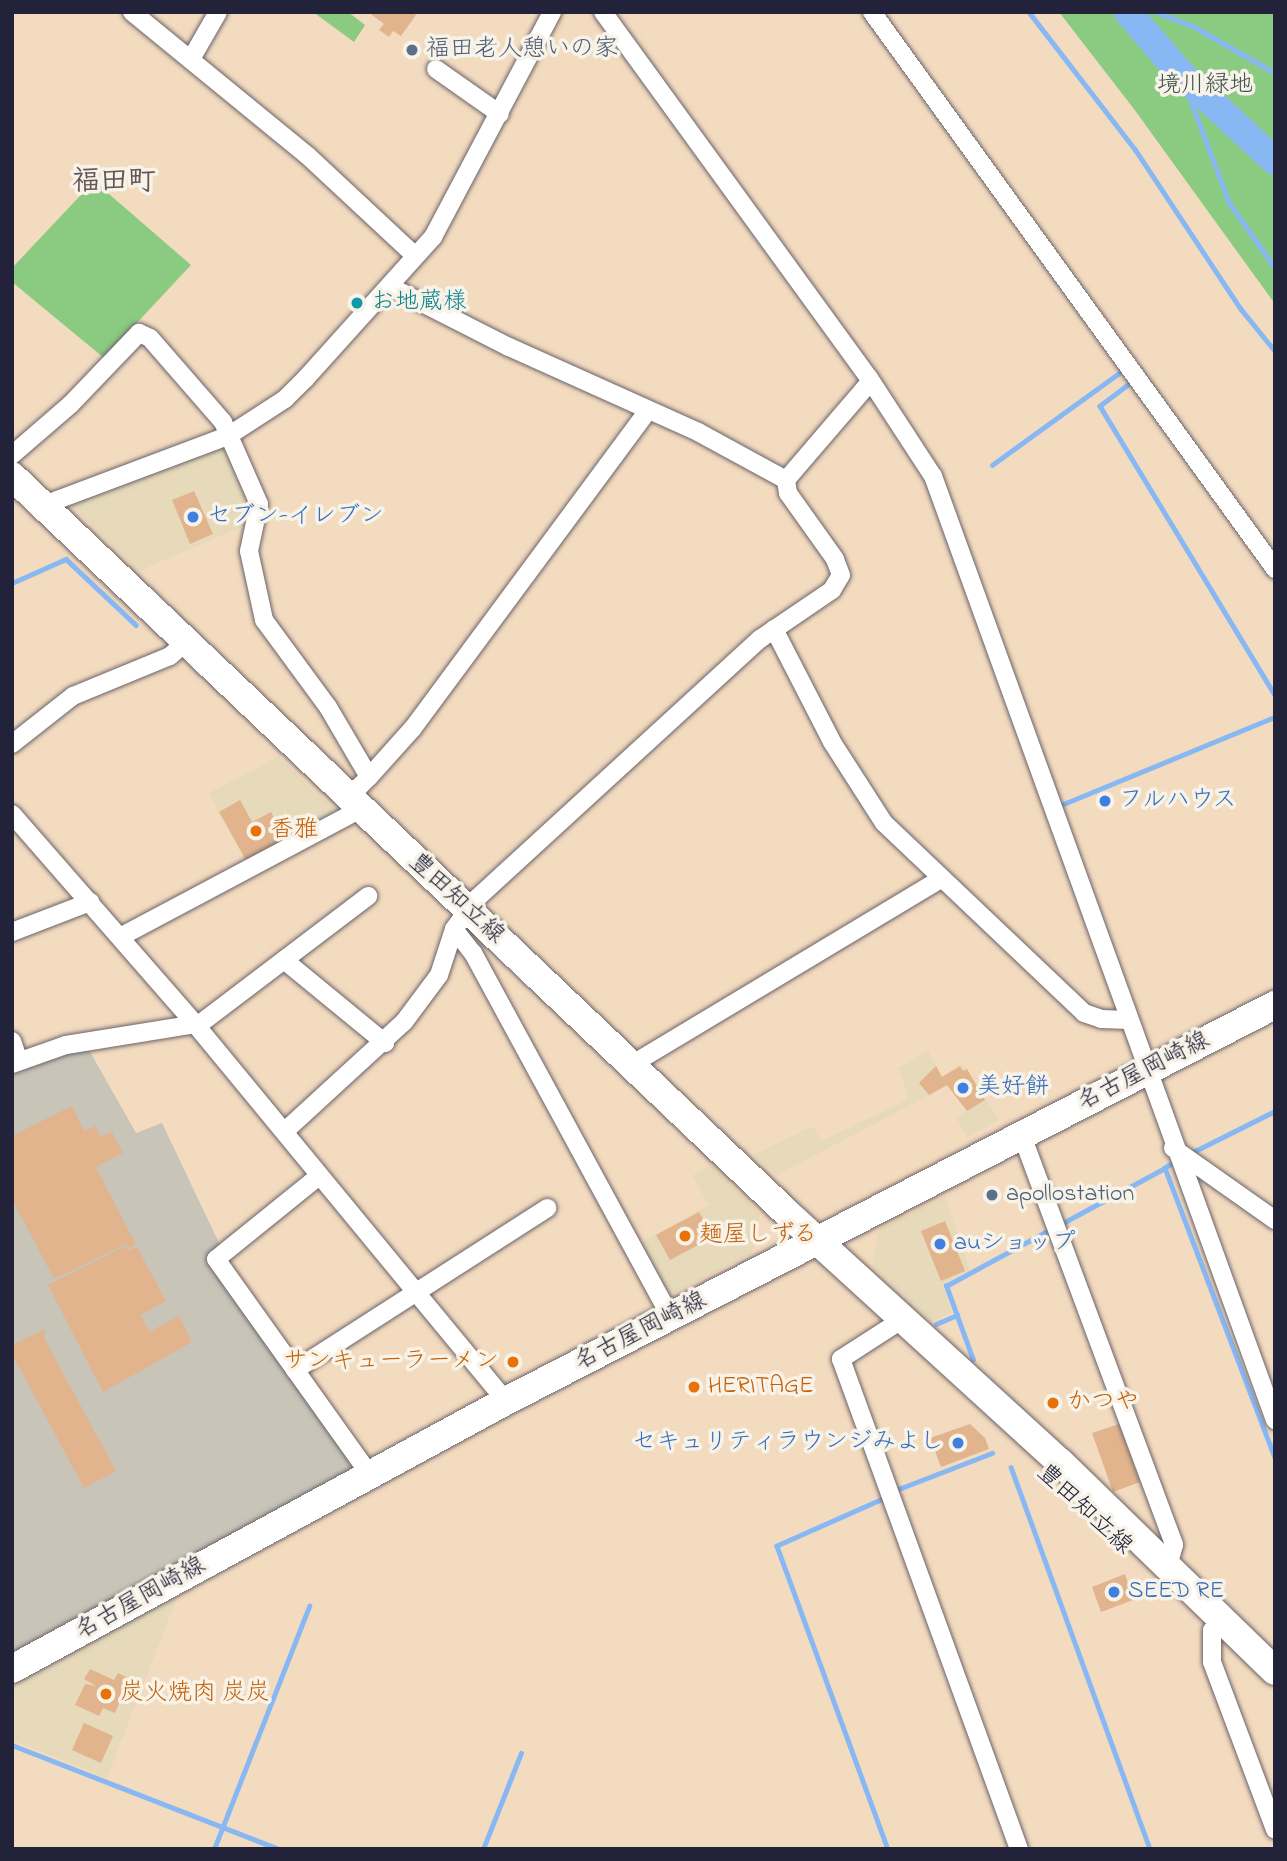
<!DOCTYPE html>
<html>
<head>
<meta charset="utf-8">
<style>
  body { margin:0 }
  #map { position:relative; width:1287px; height:1861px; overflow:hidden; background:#f3dbbf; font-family:"Indie Flower","Klee One",sans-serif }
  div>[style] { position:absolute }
  .built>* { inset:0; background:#e6daba }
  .industrial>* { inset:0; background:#c8c4b8 }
  .green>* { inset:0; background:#8bca81 }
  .stream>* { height:4.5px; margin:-2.25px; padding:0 2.25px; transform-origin:2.25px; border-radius:2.25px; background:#88b8f4 }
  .river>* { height:28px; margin:-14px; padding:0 14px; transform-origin:14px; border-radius:14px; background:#88b8f4 }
  .building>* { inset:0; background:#e1b48d }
  .roads { filter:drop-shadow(0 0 2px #6b6369) drop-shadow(0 0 2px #6b6369) }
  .street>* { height:18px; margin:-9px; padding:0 9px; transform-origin:9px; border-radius:9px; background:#fff }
  .primary>* { height:28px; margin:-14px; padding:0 14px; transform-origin:14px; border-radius:14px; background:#fff }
  .dots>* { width:19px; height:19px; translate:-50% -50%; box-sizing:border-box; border:4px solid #f7f3e8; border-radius:50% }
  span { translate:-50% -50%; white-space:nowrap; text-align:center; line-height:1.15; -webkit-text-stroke:7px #f7f3e8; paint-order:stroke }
  .service-label { font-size:24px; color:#4e5e75 }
  .left { translate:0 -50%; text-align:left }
  .park-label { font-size:24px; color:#425450 }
  .culture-label { font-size:24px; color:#0d838f }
  .shop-label { font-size:24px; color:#366cbe }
  .right { translate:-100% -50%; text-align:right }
  .food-label { font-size:24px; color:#c56008 }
  .street-label { font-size:24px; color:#22223b }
  .quarter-label { font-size:28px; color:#655558; font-weight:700 }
  .frame { position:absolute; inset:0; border:14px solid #22223b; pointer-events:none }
</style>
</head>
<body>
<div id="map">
  <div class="built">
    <i style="clip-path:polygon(227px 441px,253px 504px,250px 523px,139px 571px,69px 502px)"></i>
    <i style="clip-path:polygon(278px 757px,338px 813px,247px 863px,209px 793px)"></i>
    <i style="clip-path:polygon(928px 1051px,942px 1077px,960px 1066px,966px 1068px,999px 1120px,968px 1137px,956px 1118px,967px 1111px,947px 1086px,777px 1175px,753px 1155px,813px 1126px,821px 1141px,905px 1101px,908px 1094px,898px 1068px)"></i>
    <i style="clip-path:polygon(711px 1164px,760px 1215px,752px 1253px,667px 1296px,639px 1243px,709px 1205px,692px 1176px)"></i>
    <i style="clip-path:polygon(945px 1197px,970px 1270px,943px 1285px,951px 1312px,932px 1321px,873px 1266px,879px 1229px)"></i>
    <i style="clip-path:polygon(168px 1596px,176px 1600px,107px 1778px,12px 1740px,12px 1679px)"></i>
  </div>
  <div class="industrial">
    <i style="clip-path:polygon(79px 1050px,89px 1050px,136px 1133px,162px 1123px,220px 1245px,208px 1256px,360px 1468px,12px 1656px,12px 1075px)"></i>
  </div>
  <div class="green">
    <i style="clip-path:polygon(313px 12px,348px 12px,365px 25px,354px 42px)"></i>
    <i style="clip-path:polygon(1059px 12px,1275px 14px,1275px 304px,1134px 109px)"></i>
    <i style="clip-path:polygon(94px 181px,191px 265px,104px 358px,12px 282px,12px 268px)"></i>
  </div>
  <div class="stream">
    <i style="left:1029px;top:12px;width:173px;rotate:52.3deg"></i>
    <i style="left:1135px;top:149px;width:192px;rotate:56.5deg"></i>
    <i style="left:1241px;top:309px;width:54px;rotate:51deg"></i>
    <i style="left:1156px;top:12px;width:42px;rotate:21deg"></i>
    <i style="left:1195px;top:27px;width:92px;rotate:29.9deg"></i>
    <i style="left:1181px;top:74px;width:137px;rotate:69.4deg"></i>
    <i style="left:1229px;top:202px;width:80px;rotate:55.1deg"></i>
    <i style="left:1132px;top:382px;width:40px;rotate:143deg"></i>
    <i style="left:1100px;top:406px;width:338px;rotate:58.8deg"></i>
    <i style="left:992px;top:465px;width:162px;rotate:-35.9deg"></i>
    <i style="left:12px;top:583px;width:59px;rotate:-24deg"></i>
    <i style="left:66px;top:559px;width:96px;rotate:43.3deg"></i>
    <i style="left:1061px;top:805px;width:231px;rotate:-22.4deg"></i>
    <i style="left:1191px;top:1153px;width:94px;rotate:-26.6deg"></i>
    <i style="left:1177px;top:1161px;width:14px;rotate:150deg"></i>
    <i style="left:1165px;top:1168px;width:310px;rotate:69.2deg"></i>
    <i style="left:1061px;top:1224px;width:118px;rotate:-28.3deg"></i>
    <i style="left:936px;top:1324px;width:23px;rotate:-23deg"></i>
    <i style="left:973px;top:1360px;width:79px;rotate:-110deg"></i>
    <i style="left:946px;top:1286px;width:122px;rotate:-28.5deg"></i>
    <i style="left:1011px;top:1467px;width:407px;rotate:70deg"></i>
    <i style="left:896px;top:1490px;width:103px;rotate:-21.1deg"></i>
    <i style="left:883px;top:1499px;width:116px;rotate:156.1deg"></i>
    <i style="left:777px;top:1546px;width:323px;rotate:69.9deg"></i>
    <i style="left:12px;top:1745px;width:287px;rotate:21.3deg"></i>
    <i style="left:214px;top:1849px;width:261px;rotate:-68.6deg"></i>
    <i style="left:483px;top:1849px;width:103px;rotate:-68.4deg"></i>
  </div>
  <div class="river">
    <i style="left:1128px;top:12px;width:82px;rotate:49.5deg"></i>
    <i style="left:1181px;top:74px;width:128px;rotate:42.8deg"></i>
  </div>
  <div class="building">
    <i style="clip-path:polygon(368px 12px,412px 12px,416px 15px,401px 36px,393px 31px,389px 37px,379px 30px,384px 24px)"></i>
    <i style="clip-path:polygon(194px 491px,213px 534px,190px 544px,172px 500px)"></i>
    <i style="clip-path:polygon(240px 800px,252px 822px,271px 812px,286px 840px,247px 862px,219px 812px)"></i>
    <i style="clip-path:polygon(936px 1066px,942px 1077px,960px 1066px,963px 1071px,967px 1069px,985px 1100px,967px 1111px,947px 1085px,929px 1095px,919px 1083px)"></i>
    <i style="clip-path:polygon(72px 1106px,84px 1131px,96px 1126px,100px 1136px,112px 1132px,123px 1153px,96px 1167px,136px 1245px,129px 1248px,126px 1244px,54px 1279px,12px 1199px,12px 1136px)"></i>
    <i style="clip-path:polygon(699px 1212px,713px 1237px,670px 1260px,656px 1235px)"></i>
    <i style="clip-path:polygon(945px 1221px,965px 1271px,941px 1281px,921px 1231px)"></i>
    <i style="clip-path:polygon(125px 1246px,128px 1250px,137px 1247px,166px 1301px,141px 1315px,149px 1332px,179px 1316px,192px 1342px,103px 1392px,48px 1285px)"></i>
    <i style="clip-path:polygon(45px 1329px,44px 1338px,116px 1471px,84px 1488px,12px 1354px,12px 1345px)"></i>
    <i style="clip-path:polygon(970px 1424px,985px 1438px,989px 1449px,941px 1467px,930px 1438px)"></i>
    <i style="clip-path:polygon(1119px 1424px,1140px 1482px,1113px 1492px,1092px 1433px)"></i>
    <i style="clip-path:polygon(1125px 1574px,1133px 1600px,1101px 1612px,1092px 1587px)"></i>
    <i style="clip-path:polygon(90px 1669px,114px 1680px,118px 1673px,138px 1683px,128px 1704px,120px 1701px,115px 1713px,103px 1708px,99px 1716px,75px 1705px,85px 1684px,96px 1686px,84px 1679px)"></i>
    <i style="clip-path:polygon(84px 1723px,113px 1736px,101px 1763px,72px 1750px)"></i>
  </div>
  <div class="roads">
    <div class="street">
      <i style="left:132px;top:12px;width:227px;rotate:39.3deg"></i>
      <i style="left:308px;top:156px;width:145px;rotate:43deg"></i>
      <i style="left:603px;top:12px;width:452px;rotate:54deg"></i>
      <i style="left:869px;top:378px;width:117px;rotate:56.9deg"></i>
      <i style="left:933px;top:476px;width:1004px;rotate:70.09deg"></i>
      <i style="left:872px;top:12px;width:688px;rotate:54.11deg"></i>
      <i style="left:191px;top:59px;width:54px;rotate:-60.1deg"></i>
      <i style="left:436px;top:69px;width:78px;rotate:35.1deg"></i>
      <i style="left:391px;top:287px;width:132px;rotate:27deg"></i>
      <i style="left:509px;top:347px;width:207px;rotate:24.2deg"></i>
      <i style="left:698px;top:432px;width:100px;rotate:28.6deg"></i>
      <i style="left:12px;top:455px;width:77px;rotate:-40.8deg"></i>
      <i style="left:70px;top:405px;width:100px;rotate:-46.2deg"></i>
      <i style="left:139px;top:333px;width:12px;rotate:24deg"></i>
      <i style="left:150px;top:338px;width:111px;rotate:49deg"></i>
      <i style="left:223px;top:422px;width:90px;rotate:66.3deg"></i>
      <i style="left:259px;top:504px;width:48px;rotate:102deg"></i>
      <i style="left:249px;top:551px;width:71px;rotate:77.7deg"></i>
      <i style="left:264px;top:620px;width:108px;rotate:53.7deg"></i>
      <i style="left:328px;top:707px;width:81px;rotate:59.6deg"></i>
      <i style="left:369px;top:777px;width:30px;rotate:135deg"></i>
      <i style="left:786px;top:480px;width:130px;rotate:-49.4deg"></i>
      <i style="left:44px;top:505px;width:197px;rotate:-20.6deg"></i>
      <i style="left:228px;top:436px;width:68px;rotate:-33deg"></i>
      <i style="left:285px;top:399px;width:30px;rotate:-45deg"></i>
      <i style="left:306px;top:378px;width:190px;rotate:-48deg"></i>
      <i style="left:433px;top:237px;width:255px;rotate:-62.1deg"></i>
      <i style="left:774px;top:629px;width:127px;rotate:62.8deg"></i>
      <i style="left:832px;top:742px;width:96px;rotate:57.3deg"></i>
      <i style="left:884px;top:823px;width:276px;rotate:43.5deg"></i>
      <i style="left:1084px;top:1013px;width:18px;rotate:19deg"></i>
      <i style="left:1101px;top:1019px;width:28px;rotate:2deg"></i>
      <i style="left:12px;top:744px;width:78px;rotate:-38.2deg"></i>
      <i style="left:73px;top:696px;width:105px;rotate:-22.4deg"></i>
      <i style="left:170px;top:656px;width:23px;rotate:-41deg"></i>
      <i style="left:369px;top:777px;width:66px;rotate:-48.1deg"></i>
      <i style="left:413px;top:728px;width:393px;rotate:-53.5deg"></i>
      <i style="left:12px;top:814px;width:279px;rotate:48.9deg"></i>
      <i style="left:195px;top:1024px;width:489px;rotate:50.5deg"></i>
      <i style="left:454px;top:929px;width:31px;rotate:52deg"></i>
      <i style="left:473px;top:953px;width:414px;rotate:61.5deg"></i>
      <i style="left:12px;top:932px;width:84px;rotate:-21deg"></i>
      <i style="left:120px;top:937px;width:273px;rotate:-28deg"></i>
      <i style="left:284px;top:960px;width:131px;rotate:39.4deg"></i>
      <i style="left:197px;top:1026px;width:215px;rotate:-37.2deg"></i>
      <i style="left:12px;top:1041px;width:21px;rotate:71deg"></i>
      <i style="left:12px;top:1064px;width:57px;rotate:-19.4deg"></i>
      <i style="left:66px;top:1045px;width:131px;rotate:-9.2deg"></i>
      <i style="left:631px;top:1065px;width:362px;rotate:-31deg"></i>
      <i style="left:285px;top:1131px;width:161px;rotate:-42.5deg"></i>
      <i style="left:404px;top:1022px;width:59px;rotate:-53.3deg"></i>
      <i style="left:439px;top:975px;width:48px;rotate:-71.9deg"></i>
      <i style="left:454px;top:929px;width:37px;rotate:-54deg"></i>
      <i style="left:476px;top:899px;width:385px;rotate:-42.5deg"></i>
      <i style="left:760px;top:639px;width:87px;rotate:-34.2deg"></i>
      <i style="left:832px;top:590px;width:17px;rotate:-59deg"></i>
      <i style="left:841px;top:575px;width:17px;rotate:-111deg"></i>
      <i style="left:835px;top:559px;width:81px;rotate:-125.5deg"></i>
      <i style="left:788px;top:493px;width:13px;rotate:-99deg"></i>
      <i style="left:1021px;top:1133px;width:439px;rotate:69.6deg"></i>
      <i style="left:1174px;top:1545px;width:22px;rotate:106deg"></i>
      <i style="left:1173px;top:1148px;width:125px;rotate:35.2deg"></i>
      <i style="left:319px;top:1176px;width:132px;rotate:141.1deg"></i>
      <i style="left:216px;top:1259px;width:267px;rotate:54.5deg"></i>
      <i style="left:903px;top:1319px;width:74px;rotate:147.2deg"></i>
      <i style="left:841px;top:1359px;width:521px;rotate:70.04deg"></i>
      <i style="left:295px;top:1370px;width:300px;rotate:-32.7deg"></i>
      <i style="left:1212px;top:1630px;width:32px;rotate:90deg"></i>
      <i style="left:1212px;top:1662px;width:179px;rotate:69.4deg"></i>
    </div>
    <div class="primary">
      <i style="left:12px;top:476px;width:1071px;rotate:43.56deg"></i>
      <i style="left:788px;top:1214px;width:369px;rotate:42.4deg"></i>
      <i style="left:1061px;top:1463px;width:298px;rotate:44.2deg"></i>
      <i style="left:12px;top:1669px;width:562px;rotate:-28.48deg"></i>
      <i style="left:506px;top:1401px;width:865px;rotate:-27.25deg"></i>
    </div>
  </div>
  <div class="dots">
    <i style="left:412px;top:50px;background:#5c6f8a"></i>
    <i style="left:357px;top:303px;background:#0f9aa8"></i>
    <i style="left:193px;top:517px;background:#3f7fe0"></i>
    <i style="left:1105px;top:801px;background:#3f7fe0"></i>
    <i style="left:256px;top:831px;background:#e8710a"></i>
    <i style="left:963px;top:1088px;background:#3f7fe0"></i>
    <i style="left:992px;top:1195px;background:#5c6f8a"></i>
    <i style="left:685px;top:1236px;background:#e8710a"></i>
    <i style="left:940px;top:1244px;background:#3f7fe0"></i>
    <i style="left:513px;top:1362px;background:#e8710a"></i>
    <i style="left:694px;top:1387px;background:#e8710a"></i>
    <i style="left:1053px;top:1403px;background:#e8710a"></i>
    <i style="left:958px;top:1443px;background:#3f7fe0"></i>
    <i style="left:1114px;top:1592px;background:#3f7fe0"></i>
    <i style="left:106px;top:1694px;background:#e8710a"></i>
  </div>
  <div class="service-label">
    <span class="left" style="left:426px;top:50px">福田老人憩いの家</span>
    <span class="left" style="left:1006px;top:1195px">apollostation</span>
  </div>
  <div class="park-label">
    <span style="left:1205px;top:86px">境川緑地</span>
  </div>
  <div class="culture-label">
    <span class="left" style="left:371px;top:303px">お地蔵様</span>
  </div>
  <div class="shop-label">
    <span class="left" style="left:207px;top:517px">セブン-イレブン</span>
    <span class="left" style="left:1119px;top:801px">フルハウス</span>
    <span class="left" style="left:977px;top:1088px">美好餅</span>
    <span class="left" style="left:954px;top:1244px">auショップ</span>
    <span class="right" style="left:944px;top:1443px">セキュリティラウンジみよし</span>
    <span class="left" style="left:1128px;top:1592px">SEED RE</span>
  </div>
  <div class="food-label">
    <span class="left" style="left:270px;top:831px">香雅</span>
    <span class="left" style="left:699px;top:1236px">麺屋しずる</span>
    <span class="right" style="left:499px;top:1362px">サンキューラーメン</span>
    <span class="left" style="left:708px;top:1387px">HERITAGE</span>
    <span class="left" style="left:1067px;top:1403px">かつや</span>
    <span class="left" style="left:120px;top:1694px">炭火焼肉 炭炭</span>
  </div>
  <div class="street-label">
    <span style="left:456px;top:899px;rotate:43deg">豊田知立線</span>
    <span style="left:1144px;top:1072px;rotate:-27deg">名古屋岡崎線</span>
    <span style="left:641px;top:1332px;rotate:-27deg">名古屋岡崎線</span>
    <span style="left:1084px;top:1510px;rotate:43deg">豊田知立線</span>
    <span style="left:141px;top:1599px;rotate:-29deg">名古屋岡崎線</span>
  </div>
  <div class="quarter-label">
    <span style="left:114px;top:183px">福田町</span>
  </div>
  <div class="frame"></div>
</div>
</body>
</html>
